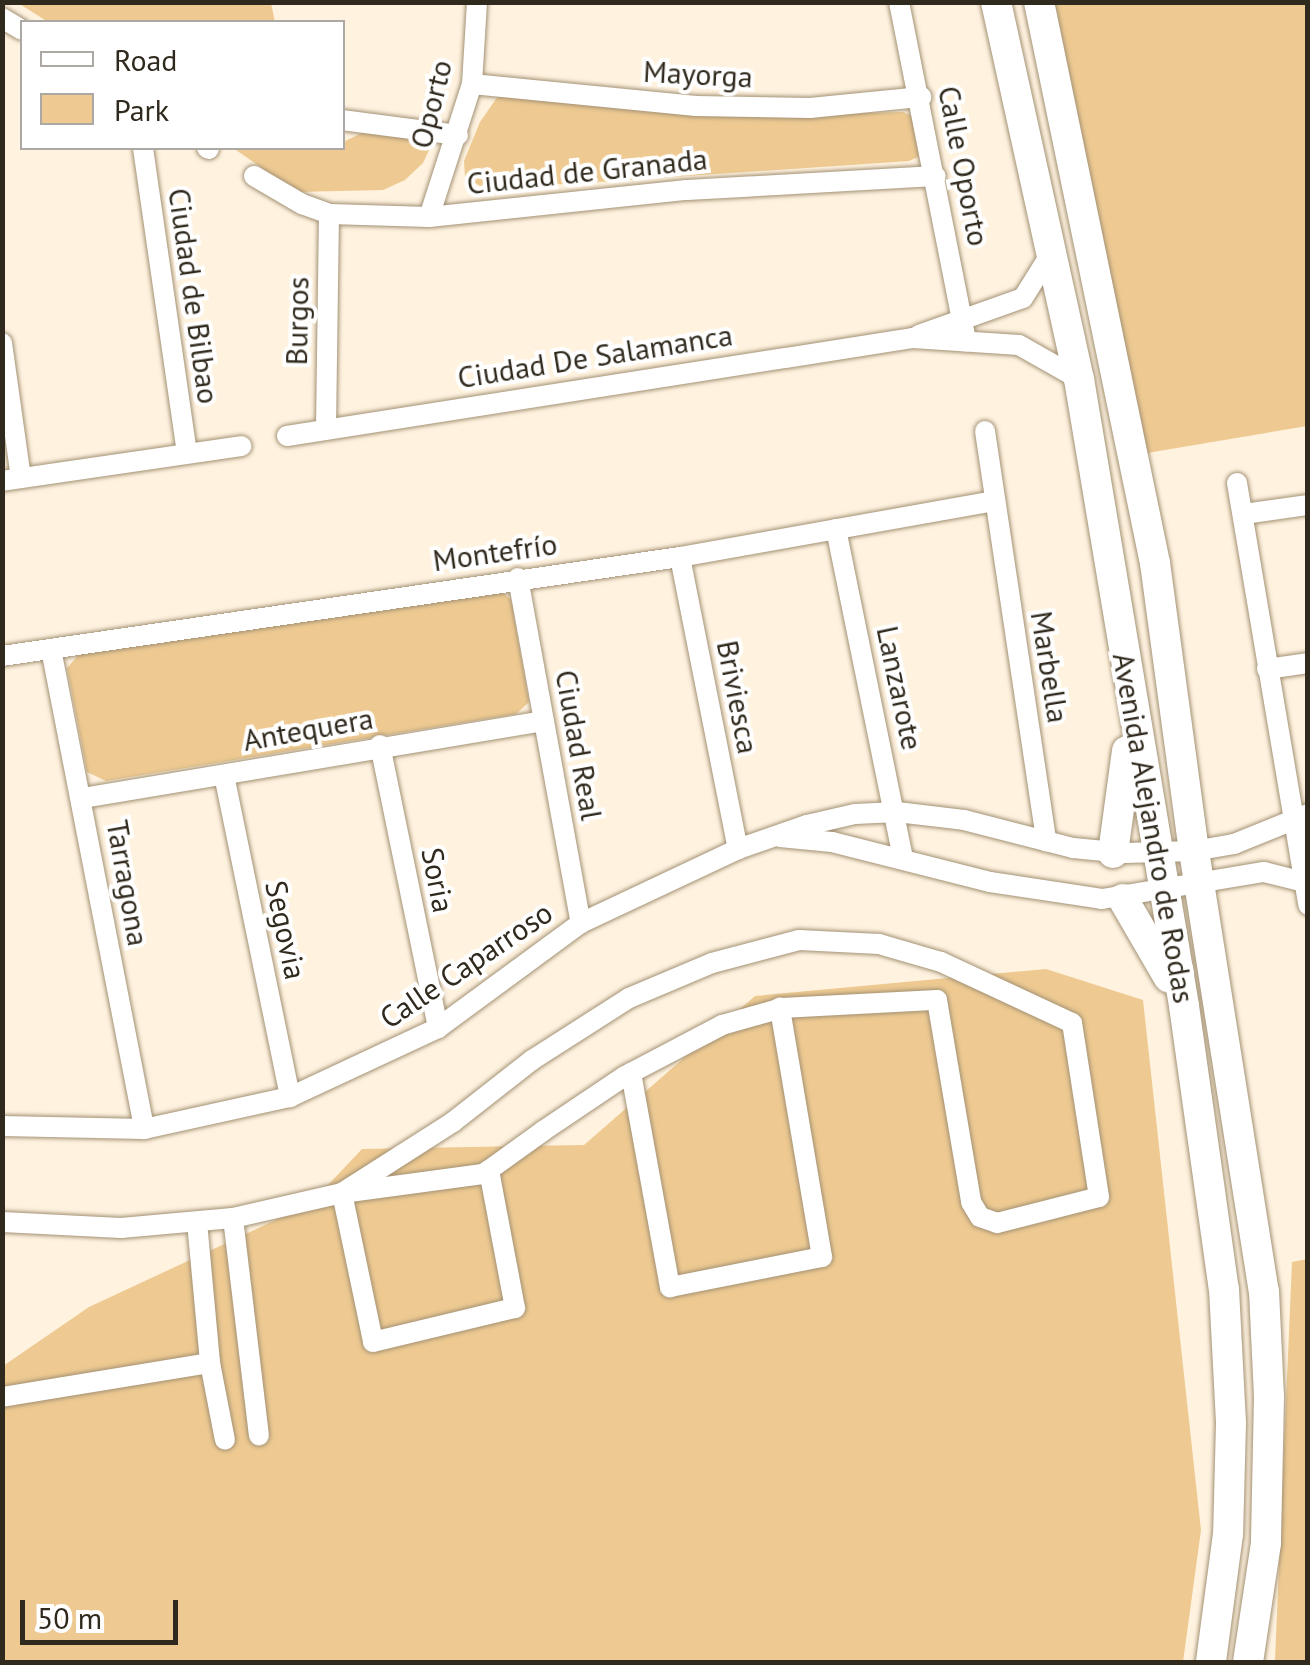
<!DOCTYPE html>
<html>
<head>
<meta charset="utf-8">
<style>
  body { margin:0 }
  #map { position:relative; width:1310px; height:1665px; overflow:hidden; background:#fff3e0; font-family:"PT Sans",sans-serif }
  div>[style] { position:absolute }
  .green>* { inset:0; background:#eeca92 }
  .roads { filter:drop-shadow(0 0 2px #a39174) drop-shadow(0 0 2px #a39174) }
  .street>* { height:20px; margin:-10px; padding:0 10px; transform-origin:10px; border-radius:10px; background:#fff }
  .secondary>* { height:30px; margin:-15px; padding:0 15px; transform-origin:15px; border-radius:15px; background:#fff }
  span { translate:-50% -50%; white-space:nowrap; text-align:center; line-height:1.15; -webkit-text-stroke:8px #fff; paint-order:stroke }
  .street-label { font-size:30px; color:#30291d }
  .frame { position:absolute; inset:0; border:5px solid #30291d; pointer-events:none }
  .legend { position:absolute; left:20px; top:20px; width:325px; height:130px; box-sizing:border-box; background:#fff; border:2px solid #aca9a5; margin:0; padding:12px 18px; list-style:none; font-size:30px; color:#30291d }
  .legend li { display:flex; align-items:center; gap:20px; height:50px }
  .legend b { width:50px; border:2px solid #aca9a5 }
  .scale { position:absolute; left:20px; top:1600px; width:158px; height:45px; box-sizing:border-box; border:5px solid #30291d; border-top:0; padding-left:12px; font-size:30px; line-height:35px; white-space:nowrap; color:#30291d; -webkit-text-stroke:8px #fff; paint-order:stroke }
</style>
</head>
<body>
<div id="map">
  <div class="green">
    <i style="clip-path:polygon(18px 3px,271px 3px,275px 22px,48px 22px)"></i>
    <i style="clip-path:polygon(1055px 3px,1307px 3px,1307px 426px,1147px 453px)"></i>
    <i style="clip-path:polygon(498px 96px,770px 116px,903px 112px,915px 117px,920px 156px,909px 161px,569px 184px,480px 186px,465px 177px,464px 161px,480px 122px)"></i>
    <i style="clip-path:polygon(377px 131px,426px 136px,432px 144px,423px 163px,405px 180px,383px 190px,297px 192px,233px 148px,342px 148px,343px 142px,362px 133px)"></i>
    <i style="clip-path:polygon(499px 590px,511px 599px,529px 702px,516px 714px,106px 781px,87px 772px,67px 668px,82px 651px)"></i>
    <i style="clip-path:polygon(1046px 969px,1143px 1000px,1201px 1530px,1183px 1662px,3px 1662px,3px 1366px,89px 1307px,310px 1204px,362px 1149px,584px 1145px,755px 996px)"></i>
    <i style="clip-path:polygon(1307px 1259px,1307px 1662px,1288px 1662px,1275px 1660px,1292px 1262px)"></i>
  </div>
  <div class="roads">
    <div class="street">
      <i style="left:899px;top:2px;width:346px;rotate:78.8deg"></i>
      <i style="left:2px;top:18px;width:23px;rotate:31deg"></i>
      <i style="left:472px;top:84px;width:225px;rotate:5.6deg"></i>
      <i style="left:696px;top:106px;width:114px;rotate:1deg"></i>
      <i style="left:810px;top:108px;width:112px;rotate:-5.7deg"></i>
      <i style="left:342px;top:120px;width:117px;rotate:7.4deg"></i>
      <i style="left:143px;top:148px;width:308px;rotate:81.8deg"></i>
      <i style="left:207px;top:148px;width:2px;rotate:27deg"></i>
      <i style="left:254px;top:176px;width:56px;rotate:30.3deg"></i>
      <i style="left:302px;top:204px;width:29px;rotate:20deg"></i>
      <i style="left:329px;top:214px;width:100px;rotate:1.7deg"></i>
      <i style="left:429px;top:217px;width:259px;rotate:-6deg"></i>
      <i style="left:687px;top:190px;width:249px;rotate:-3.2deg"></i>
      <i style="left:429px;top:217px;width:140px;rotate:-72.1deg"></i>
      <i style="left:472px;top:84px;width:82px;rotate:-86.5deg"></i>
      <i style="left:919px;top:335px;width:110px;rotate:-19.6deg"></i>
      <i style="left:1023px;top:298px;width:51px;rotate:-57.9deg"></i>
      <i style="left:2px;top:343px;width:136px;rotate:82deg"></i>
      <i style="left:326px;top:428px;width:214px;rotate:-89.2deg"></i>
      <i style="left:985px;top:431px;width:415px;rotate:81.5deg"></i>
      <i style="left:287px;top:436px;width:634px;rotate:-8.9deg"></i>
      <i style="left:913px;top:338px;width:106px;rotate:3.8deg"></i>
      <i style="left:1019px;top:345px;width:69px;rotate:29.5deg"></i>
      <i style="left:2px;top:481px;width:242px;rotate:-8.3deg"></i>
      <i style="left:1237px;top:483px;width:428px;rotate:80.4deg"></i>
      <i style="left:1244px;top:514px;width:65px;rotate:-8deg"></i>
      <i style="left:836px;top:529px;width:337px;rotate:78.5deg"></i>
      <i style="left:680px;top:557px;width:298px;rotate:78.8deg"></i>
      <i style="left:518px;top:578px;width:351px;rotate:79.7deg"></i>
      <i style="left:51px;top:649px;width:489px;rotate:79deg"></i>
      <i style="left:2px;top:656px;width:685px;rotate:-8.31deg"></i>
      <i style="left:680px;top:557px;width:320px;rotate:-10.1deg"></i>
      <i style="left:1267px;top:669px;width:41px;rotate:-8.3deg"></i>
      <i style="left:380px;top:745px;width:289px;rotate:78.4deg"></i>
      <i style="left:224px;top:775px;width:329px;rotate:78.4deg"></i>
      <i style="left:83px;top:798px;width:467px;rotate:-9.5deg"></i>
      <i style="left:780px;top:837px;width:52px;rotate:5.5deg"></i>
      <i style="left:832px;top:842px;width:163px;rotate:14.2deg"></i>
      <i style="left:990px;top:882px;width:113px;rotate:8.6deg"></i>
      <i style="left:1102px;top:899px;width:164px;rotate:-9.5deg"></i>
      <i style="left:1264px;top:872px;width:45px;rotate:14deg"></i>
      <i style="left:631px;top:1073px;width:218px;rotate:79.7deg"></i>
      <i style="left:670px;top:1287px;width:155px;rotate:-11.2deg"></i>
      <i style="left:822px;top:1257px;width:253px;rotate:-99.6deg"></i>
      <i style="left:2px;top:1126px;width:142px;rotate:1.2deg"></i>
      <i style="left:144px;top:1129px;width:149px;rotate:-12.4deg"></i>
      <i style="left:290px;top:1097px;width:163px;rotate:-25deg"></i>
      <i style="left:438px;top:1028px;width:177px;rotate:-36.3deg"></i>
      <i style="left:581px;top:923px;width:174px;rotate:-25.2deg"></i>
      <i style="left:738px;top:849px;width:73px;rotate:-19.2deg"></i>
      <i style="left:807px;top:825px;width:49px;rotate:-12.9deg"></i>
      <i style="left:855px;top:814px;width:42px;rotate:-2.7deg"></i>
      <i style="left:897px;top:812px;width:67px;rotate:6.8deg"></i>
      <i style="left:964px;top:820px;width:113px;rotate:14.4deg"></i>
      <i style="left:1073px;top:848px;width:52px;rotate:5.5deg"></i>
      <i style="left:1125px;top:853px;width:69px;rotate:-1.7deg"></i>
      <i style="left:1194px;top:851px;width:41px;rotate:-9.9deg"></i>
      <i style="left:1234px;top:844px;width:80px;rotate:-22.1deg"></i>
      <i style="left:233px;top:1218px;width:219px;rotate:83.2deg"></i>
      <i style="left:2px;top:1222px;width:119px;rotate:2.9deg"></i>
      <i style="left:121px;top:1228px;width:112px;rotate:-5.1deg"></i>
      <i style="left:233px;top:1218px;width:112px;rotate:-12.9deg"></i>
      <i style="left:342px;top:1193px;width:142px;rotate:-7.7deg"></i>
      <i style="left:483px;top:1174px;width:7px;rotate:-34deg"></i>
      <i style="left:489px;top:1170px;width:67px;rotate:-35.8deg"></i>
      <i style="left:543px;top:1131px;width:99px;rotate:-33.9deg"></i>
      <i style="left:625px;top:1076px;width:110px;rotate:-27.7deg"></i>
      <i style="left:722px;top:1025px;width:62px;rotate:-15.8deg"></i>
      <i style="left:782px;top:1008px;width:155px;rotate:-3deg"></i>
      <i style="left:937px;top:1000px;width:205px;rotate:80.4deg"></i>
      <i style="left:971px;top:1202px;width:17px;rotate:59deg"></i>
      <i style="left:980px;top:1217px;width:18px;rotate:19deg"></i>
      <i style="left:997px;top:1223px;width:105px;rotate:-14.3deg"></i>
      <i style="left:1099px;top:1197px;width:176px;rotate:-98.8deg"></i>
      <i style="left:1072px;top:1023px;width:145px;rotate:-155deg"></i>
      <i style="left:941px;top:962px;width:65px;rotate:-163.8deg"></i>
      <i style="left:879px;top:944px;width:80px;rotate:-177.1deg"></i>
      <i style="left:799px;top:940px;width:90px;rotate:165.2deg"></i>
      <i style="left:712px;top:963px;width:90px;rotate:157.1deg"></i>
      <i style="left:629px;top:998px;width:115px;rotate:147.4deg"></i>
      <i style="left:532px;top:1060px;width:100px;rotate:141.9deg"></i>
      <i style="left:453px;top:1122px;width:132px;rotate:147.4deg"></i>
      <i style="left:342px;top:1193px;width:152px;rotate:78.2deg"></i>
      <i style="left:373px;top:1342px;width:146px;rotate:-13.5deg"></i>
      <i style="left:515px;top:1308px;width:140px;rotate:-100.7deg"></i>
      <i style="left:197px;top:1222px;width:142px;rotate:84.7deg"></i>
      <i style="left:2px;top:1397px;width:211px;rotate:-9.3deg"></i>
      <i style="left:210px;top:1363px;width:78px;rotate:79deg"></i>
    </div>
    <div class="secondary">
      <i style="left:996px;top:2px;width:386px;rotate:77.6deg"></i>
      <i style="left:1079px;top:379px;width:636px;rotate:80.49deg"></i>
      <i style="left:1184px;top:1006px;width:286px;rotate:82deg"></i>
      <i style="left:1224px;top:1289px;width:134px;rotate:87deg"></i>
      <i style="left:1231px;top:1423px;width:111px;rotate:91.5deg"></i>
      <i style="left:1228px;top:1534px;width:129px;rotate:97.6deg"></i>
      <i style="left:1039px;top:2px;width:573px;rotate:78.32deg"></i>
      <i style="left:1155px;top:563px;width:291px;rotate:82.3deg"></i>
      <i style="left:1194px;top:851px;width:446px;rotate:81deg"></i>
      <i style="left:1264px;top:1291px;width:105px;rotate:87.3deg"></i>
      <i style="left:1269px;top:1396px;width:147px;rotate:91.2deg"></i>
      <i style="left:1266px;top:1543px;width:120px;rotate:98.6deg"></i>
      <i style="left:1113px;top:853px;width:103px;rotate:-82.2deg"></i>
      <i style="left:1123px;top:899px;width:91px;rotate:59.8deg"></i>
    </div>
  </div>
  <div class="street-label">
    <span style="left:698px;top:74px;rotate:3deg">Mayorga</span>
    <span style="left:431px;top:104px;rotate:-76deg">Oporto</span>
    <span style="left:964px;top:166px;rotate:79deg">Calle Oporto</span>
    <span style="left:587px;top:171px;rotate:-6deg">Ciudad de Granada</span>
    <span style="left:194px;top:296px;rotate:82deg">Ciudad de Bilbao</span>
    <span style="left:297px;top:321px;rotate:-89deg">Burgos</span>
    <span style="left:595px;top:356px;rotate:-9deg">Ciudad De Salamanca</span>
    <span style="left:495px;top:552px;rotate:-8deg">Montefrío</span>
    <span style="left:1050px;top:667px;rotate:81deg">Marbella</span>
    <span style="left:900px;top:688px;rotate:78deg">Lanzarote</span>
    <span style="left:738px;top:697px;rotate:79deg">Briviesca</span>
    <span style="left:308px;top:729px;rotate:-10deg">Antequera</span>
    <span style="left:579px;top:745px;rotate:80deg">Ciudad Real</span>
    <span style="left:1154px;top:828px;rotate:80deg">Avenida Alejandro de Rodas</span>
    <span style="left:438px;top:880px;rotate:79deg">Soria</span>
    <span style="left:128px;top:883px;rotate:80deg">Tarragona</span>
    <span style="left:286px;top:930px;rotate:78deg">Segovia</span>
    <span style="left:466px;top:965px;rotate:-34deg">Calle Caparroso</span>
  </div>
  <div class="frame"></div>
  <ul class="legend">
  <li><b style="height:12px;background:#fff"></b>Road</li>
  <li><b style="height:28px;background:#eeca92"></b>Park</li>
  </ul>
  <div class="scale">50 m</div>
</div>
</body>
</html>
